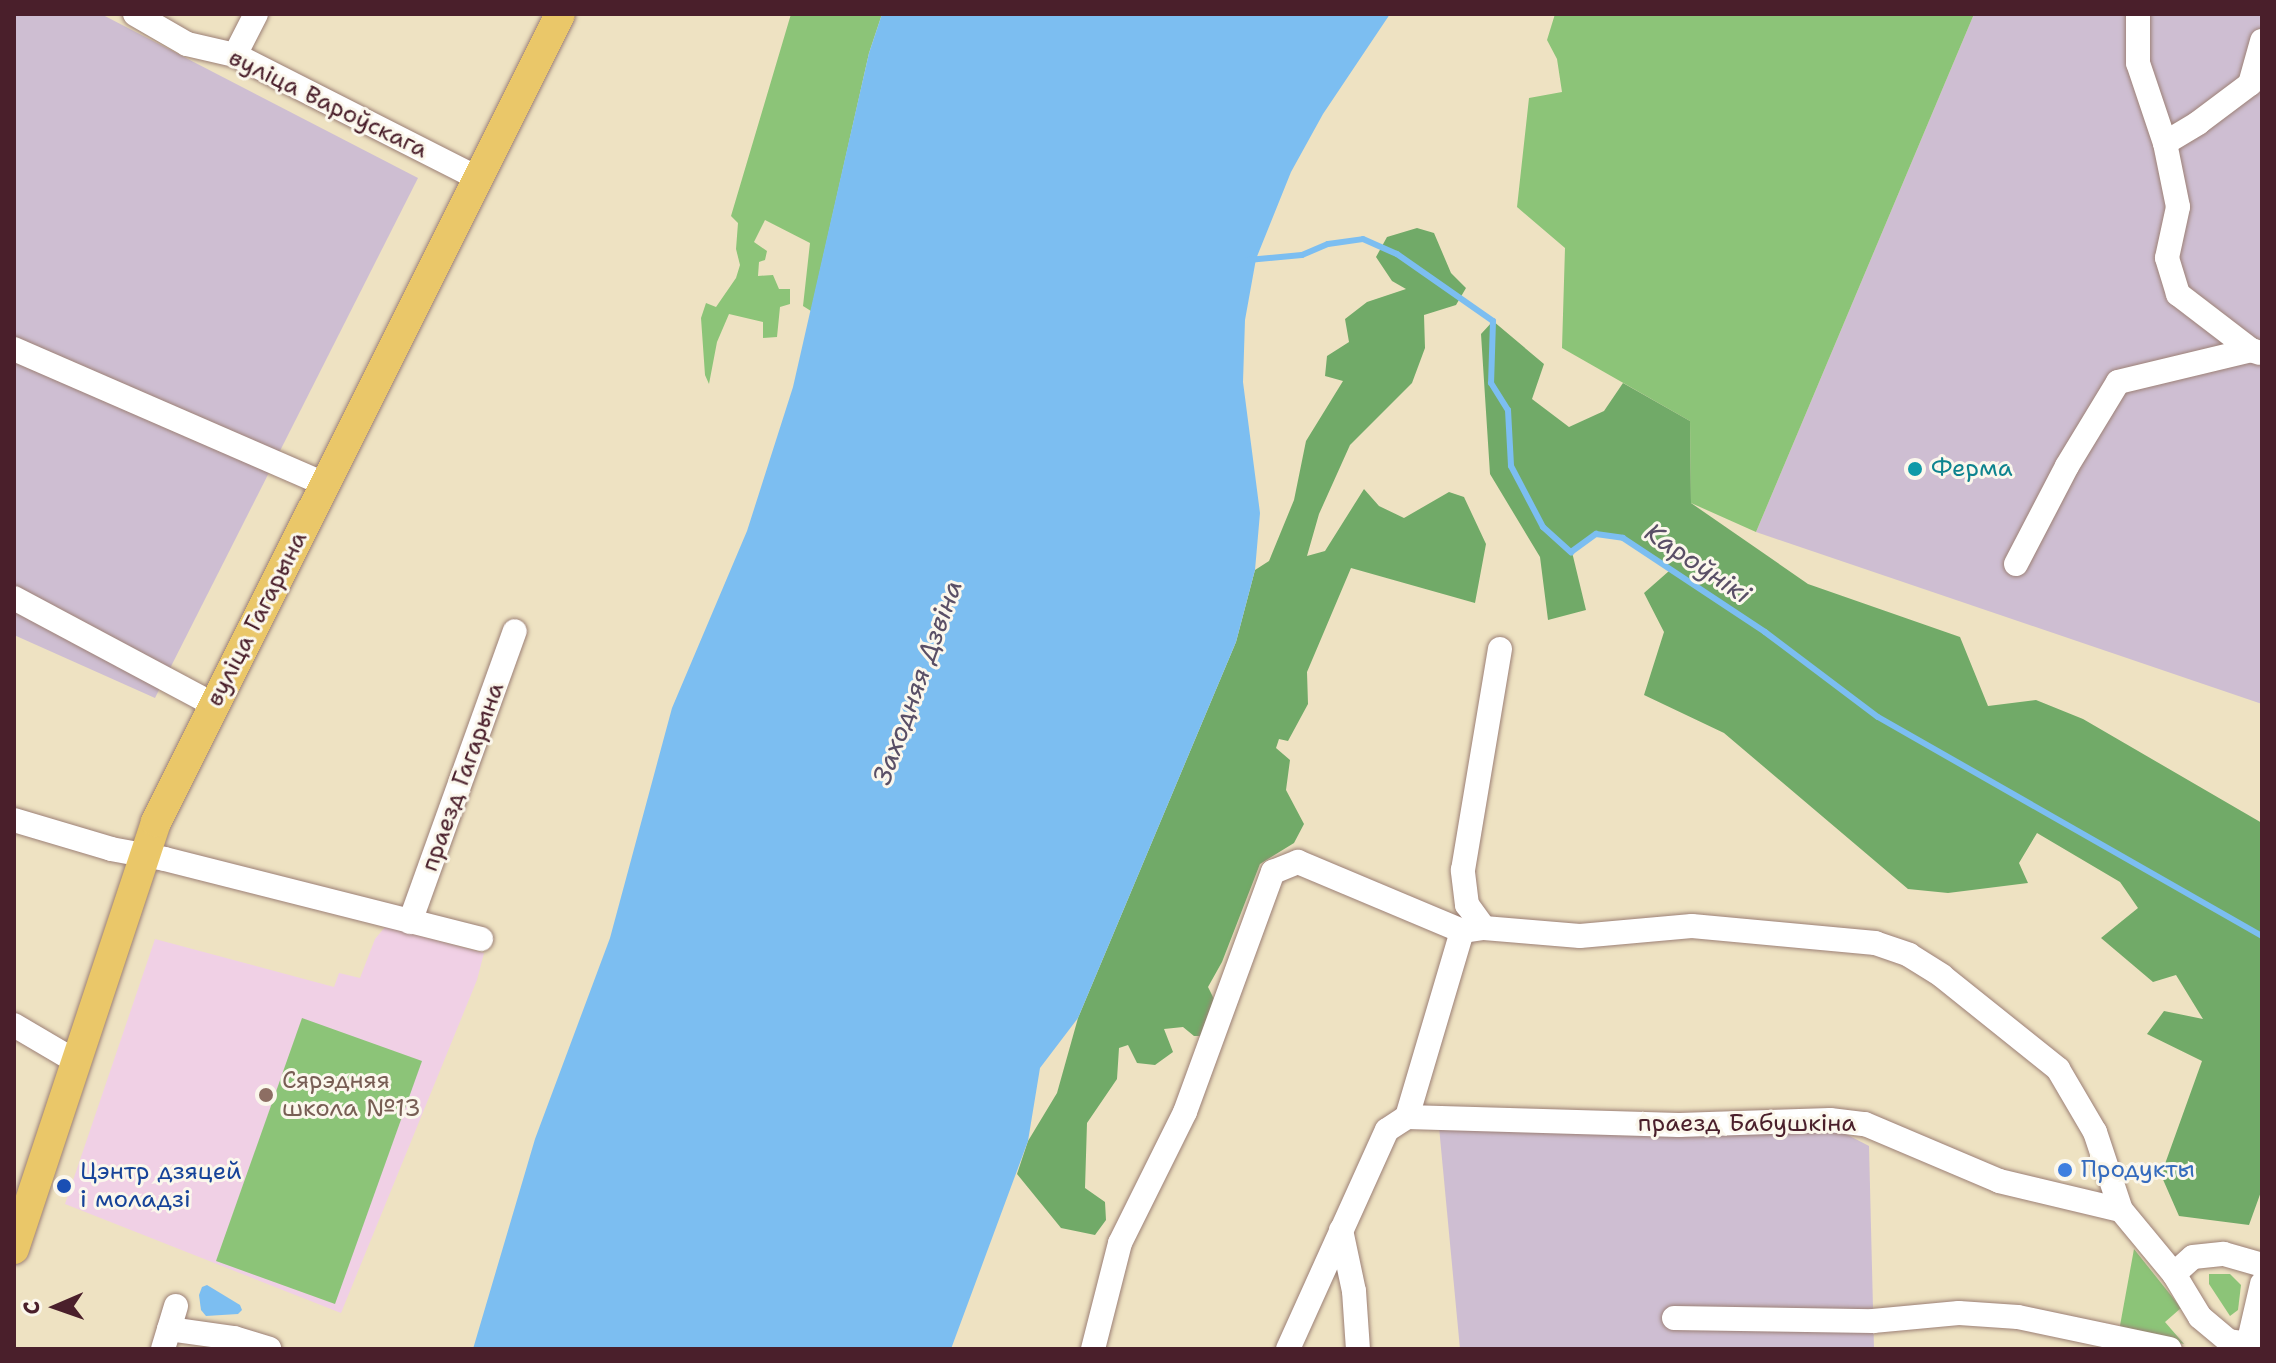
<!DOCTYPE html>
<html>
<head>
<meta charset="utf-8">
<style>
  body { margin:0 }
  #map { position:relative; width:2276px; height:1363px; overflow:hidden; background:#eee2c2; font-family:"Shantell Sans",sans-serif }
  div>[style] { position:absolute }
  .built>* { inset:0; background:#f0d0e5 }
  .industrial>* { inset:0; background:#cebed2 }
  .green>* { inset:0; background:#8cc478 }
  .forest>* { inset:0; background:#71aa68 }
  .water>* { inset:0; background:#7cbef1 }
  .stream>* { height:6px; margin:-3px; padding:0 3px; transform-origin:3px; border-radius:3px; background:#7cbef1 }
  .roads { filter:drop-shadow(0 0 2px #9c8076) drop-shadow(0 0 2px #9c8076) }
  .minor>* { height:24px; margin:-12px; padding:0 12px; transform-origin:12px; border-radius:12px; background:#fff }
  .major>* { height:30px; margin:-15px; padding:0 15px; transform-origin:15px; border-radius:15px; background:#eac769 }
  .dots>* { width:22px; height:22px; translate:-50% -50%; box-sizing:border-box; border:4px solid #fbf7ec; border-radius:50% }
  span { translate:-50% -50%; white-space:nowrap; text-align:center; line-height:1.15; -webkit-text-stroke:6px #fbf7ec; paint-order:stroke }
  .street-label { font-size:24px; color:#4a1f2b }
  .culture-label { font-size:24px; color:#0d838f }
  .left { translate:0 -50%; text-align:left }
  .education-label { font-size:24px; color:#785e54 }
  .shop-label { font-size:24px; color:#366cbe }
  .transit-label { font-size:24px; color:#164399 }
  .water-label { font-size:26px; color:#594f66; font-style:italic }
  .frame { position:absolute; inset:0; border:16px solid #4a1f2b; pointer-events:none }
  .north { position:absolute; left:16px; top:1267px; width:80px; height:80px; -webkit-text-stroke:6px #fbf7ec; paint-order:stroke; rotate:268deg; font-size:22px; font-weight:700; line-height:32px; text-align:center; color:#4a1f2b }
  .north::after { content:''; display:block; margin:auto; width:28px; height:36px; background:#4a1f2b; clip-path:polygon(50% 0,100% 100%,50% 72%,0 100%) }
</style>
</head>
<body>
<div id="map">
  <div class="built">
    <i style="clip-path:polygon(385px 927px,484px 953px,477px 980px,341px 1313px,65px 1204px,155px 939px,334px 987px,339px 973px,360px 978px,375px 939px)"></i>
  </div>
  <div class="industrial">
    <i style="clip-path:polygon(14px 14px,101px 14px,418px 178px,155px 698px,14px 635px)"></i>
    <i style="clip-path:polygon(1974px 14px,2262px 14px,2262px 704px,1756px 532px)"></i>
    <i style="clip-path:polygon(1439px 1127px,1842px 1132px,1869px 1146px,1874px 1349px,1460px 1349px)"></i>
  </div>
  <div class="green">
    <i style="clip-path:polygon(791px 14px,882px 14px,869px 53px,811px 311px,803px 306px,810px 243px,765px 220px,754px 242px,767px 251px,765px 260px,759px 262px,758px 276px,773px 275px,779px 289px,790px 289px,790px 304px,780px 307px,777px 337px,763px 338px,763px 322px,729px 314px,717px 342px,709px 384px,705px 375px,701px 318px,706px 303px,716px 307px,736px 278px,740px 265px,736px 249px,738px 223px,731px 216px)"></i>
    <i style="clip-path:polygon(1555px 14px,1974px 14px,1756px 532px,1691px 503px,1690px 421px,1562px 348px,1565px 248px,1517px 207px,1529px 98px,1562px 92px,1557px 59px,1547px 40px)"></i>
    <i style="clip-path:polygon(302px 1018px,422px 1061px,335px 1304px,216px 1261px)"></i>
    <i style="clip-path:polygon(2134px 1249px,2181px 1308px,2165px 1322px,2184px 1344px,2119px 1331px)"></i>
    <i style="clip-path:polygon(2209px 1274px,2230px 1274px,2241px 1285px,2238px 1310px,2230px 1316px,2209px 1284px)"></i>
  </div>
  <div class="forest">
    <i style="clip-path:polygon(1417px 228px,1434px 233px,1451px 273px,1466px 288px,1456px 305px,1424px 315px,1425px 348px,1412px 383px,1350px 445px,1319px 514px,1307px 556px,1325px 551px,1364px 489px,1379px 506px,1404px 518px,1449px 492px,1464px 497px,1486px 544px,1475px 603px,1351px 568px,1307px 672px,1308px 704px,1288px 741px,1279px 739px,1276px 748px,1290px 760px,1286px 790px,1304px 824px,1294px 843px,1260px 864px,1222px 962px,1208px 987px,1217px 1005px,1205px 1036px,1194px 1036px,1183px 1027px,1164px 1029px,1173px 1052px,1155px 1065px,1137px 1063px,1128px 1045px,1119px 1048px,1117px 1079px,1087px 1123px,1085px 1188px,1105px 1202px,1106px 1220px,1095px 1235px,1061px 1228px,1017px 1174px,1028px 1141px,1057px 1093px,1078px 1018px,1236px 642px,1255px 570px,1269px 561px,1294px 500px,1306px 441px,1343px 381px,1325px 376px,1327px 356px,1349px 342px,1345px 319px,1367px 302px,1406px 289px,1392px 281px,1376px 257px,1387px 237px)"></i>
    <i style="clip-path:polygon(1493px 321px,1544px 364px,1532px 399px,1569px 427px,1604px 411px,1623px 383px,1690px 421px,1691px 503px,1808px 584px,1960px 637px,1988px 706px,2036px 700px,2083px 719px,2262px 823px,2262px 1189px,2249px 1225px,2179px 1216px,2161px 1175px,2202px 1061px,2147px 1034px,2164px 1011px,2203px 1019px,2176px 975px,2153px 982px,2101px 938px,2138px 908px,2120px 882px,2037px 833px,2019px 863px,2028px 883px,1948px 893px,1908px 889px,1724px 733px,1644px 695px,1664px 632px,1644px 593px,1669px 571px,1623px 538px,1596px 534px,1572px 552px,1586px 610px,1548px 620px,1540px 557px,1490px 474px,1481px 334px)"></i>
  </div>
  <div class="water">
    <i style="clip-path:polygon(882px 14px,1390px 14px,1323px 114px,1291px 172px,1256px 259px,1245px 320px,1243px 382px,1260px 513px,1255px 570px,1236px 642px,1078px 1018px,1040px 1068px,1028px 1141px,951px 1349px,473px 1349px,535px 1139px,610px 938px,672px 708px,747px 531px,793px 387px,869px 53px)"></i>
    <i style="clip-path:polygon(207px 1285px,240px 1305px,242px 1310px,238px 1314px,206px 1316px,201px 1310px,199px 1295px,202px 1287px)"></i>
  </div>
  <div class="stream">
    <i style="left:1248px;top:260px;width:54px;rotate:-5.3deg"></i>
    <i style="left:1302px;top:255px;width:28px;rotate:-23deg"></i>
    <i style="left:1328px;top:244px;width:35px;rotate:-8deg"></i>
    <i style="left:1363px;top:239px;width:37px;rotate:24deg"></i>
    <i style="left:1397px;top:254px;width:117px;rotate:34.9deg"></i>
    <i style="left:1493px;top:321px;width:62px;rotate:91.8deg"></i>
    <i style="left:1491px;top:383px;width:32px;rotate:58deg"></i>
    <i style="left:1508px;top:410px;width:56px;rotate:86.9deg"></i>
    <i style="left:1511px;top:466px;width:69px;rotate:62.3deg"></i>
    <i style="left:1543px;top:527px;width:38px;rotate:42deg"></i>
    <i style="left:1571px;top:552px;width:31px;rotate:-36deg"></i>
    <i style="left:1596px;top:534px;width:27px;rotate:8deg"></i>
    <i style="left:1623px;top:538px;width:170px;rotate:33.5deg"></i>
    <i style="left:1765px;top:632px;width:141px;rotate:37deg"></i>
    <i style="left:1878px;top:717px;width:442px;rotate:29.7deg"></i>
  </div>
  <div class="roads">
    <div class="minor">
      <i style="left:135px;top:14px;width:60px;rotate:30deg"></i>
      <i style="left:187px;top:44px;width:49px;rotate:12.9deg"></i>
      <i style="left:235px;top:55px;width:271px;rotate:26.9deg"></i>
      <i style="left:2138px;top:14px;width:49px;rotate:90deg"></i>
      <i style="left:2138px;top:63px;width:84px;rotate:71.4deg"></i>
      <i style="left:2165px;top:143px;width:65px;rotate:78.5deg"></i>
      <i style="left:2178px;top:207px;width:52px;rotate:102.2deg"></i>
      <i style="left:2167px;top:258px;width:38px;rotate:73deg"></i>
      <i style="left:2178px;top:294px;width:92px;rotate:37.5deg"></i>
      <i style="left:235px;top:55px;width:46px;rotate:-62.9deg"></i>
      <i style="left:2165px;top:143px;width:39px;rotate:-31deg"></i>
      <i style="left:2198px;top:123px;width:65px;rotate:-36.9deg"></i>
      <i style="left:2250px;top:84px;width:45px;rotate:-74.4deg"></i>
      <i style="left:14px;top:349px;width:339px;rotate:23.5deg"></i>
      <i style="left:2016px;top:564px;width:110px;rotate:-62.5deg"></i>
      <i style="left:2067px;top:466px;width:98px;rotate:-58.7deg"></i>
      <i style="left:2118px;top:382px;width:137px;rotate:-13.5deg"></i>
      <i style="left:2251px;top:350px;width:9px;rotate:18deg"></i>
      <i style="left:14px;top:598px;width:227px;rotate:28.1deg"></i>
      <i style="left:14px;top:820px;width:101px;rotate:16.6deg"></i>
      <i style="left:111px;top:849px;width:55px;rotate:10.5deg"></i>
      <i style="left:165px;top:859px;width:326px;rotate:14.2deg"></i>
      <i style="left:410px;top:922px;width:309px;rotate:-70.2deg"></i>
      <i style="left:1484px;top:928px;width:29px;rotate:-126deg"></i>
      <i style="left:1467px;top:905px;width:35px;rotate:-97deg"></i>
      <i style="left:1463px;top:870px;width:224px;rotate:-80.5deg"></i>
      <i style="left:14px;top:1025px;width:71px;rotate:30.5deg"></i>
      <i style="left:1407px;top:1117px;width:272px;rotate:1.7deg"></i>
      <i style="left:1679px;top:1125px;width:151px;rotate:-1.9deg"></i>
      <i style="left:1830px;top:1120px;width:35px;rotate:7deg"></i>
      <i style="left:1865px;top:1124px;width:146px;rotate:23deg"></i>
      <i style="left:1999px;top:1181px;width:125px;rotate:13.4deg"></i>
      <i style="left:1341px;top:1230px;width:62px;rotate:78deg"></i>
      <i style="left:1354px;top:1291px;width:58px;rotate:86.1deg"></i>
      <i style="left:2174px;top:1274px;width:25px;rotate:-42deg"></i>
      <i style="left:2193px;top:1257px;width:31px;rotate:-6deg"></i>
      <i style="left:2224px;top:1254px;width:40px;rotate:16deg"></i>
      <i style="left:1674px;top:1318px;width:199px;rotate:0.9deg"></i>
      <i style="left:1873px;top:1321px;width:86px;rotate:-5.3deg"></i>
      <i style="left:1959px;top:1313px;width:59px;rotate:3.9deg"></i>
      <i style="left:2018px;top:1317px;width:155px;rotate:11.9deg"></i>
      <i style="left:169px;top:1329px;width:66px;rotate:7.9deg"></i>
      <i style="left:234px;top:1338px;width:37px;rotate:17deg"></i>
      <i style="left:163px;top:1349px;width:45px;rotate:-73.2deg"></i>
      <i style="left:1093px;top:1349px;width:109px;rotate:-75.7deg"></i>
      <i style="left:1120px;top:1243px;width:146px;rotate:-63.6deg"></i>
      <i style="left:1185px;top:1112px;width:256px;rotate:-69.9deg"></i>
      <i style="left:1273px;top:872px;width:27px;rotate:-22deg"></i>
      <i style="left:1298px;top:862px;width:178px;rotate:22.8deg"></i>
      <i style="left:1288px;top:1349px;width:240px;rotate:-65.7deg"></i>
      <i style="left:1387px;top:1130px;width:24px;rotate:-33deg"></i>
      <i style="left:1407px;top:1117px;width:194px;rotate:-73.5deg"></i>
      <i style="left:1462px;top:931px;width:22px;rotate:-8deg"></i>
      <i style="left:1484px;top:928px;width:96px;rotate:4.8deg"></i>
      <i style="left:1580px;top:936px;width:112px;rotate:-5.1deg"></i>
      <i style="left:1692px;top:926px;width:184px;rotate:5.3deg"></i>
      <i style="left:1875px;top:943px;width:36px;rotate:19deg"></i>
      <i style="left:1909px;top:955px;width:39px;rotate:32deg"></i>
      <i style="left:1942px;top:976px;width:149px;rotate:38.7deg"></i>
      <i style="left:2058px;top:1069px;width:73px;rotate:59.6deg"></i>
      <i style="left:2095px;top:1132px;width:82px;rotate:71.6deg"></i>
      <i style="left:2121px;top:1210px;width:83px;rotate:50.4deg"></i>
      <i style="left:2174px;top:1274px;width:50px;rotate:58.8deg"></i>
      <i style="left:2200px;top:1317px;width:38px;rotate:40deg"></i>
      <i style="left:2229px;top:1341px;width:19px;rotate:9deg"></i>
      <i style="left:2247px;top:1349px;width:67px;rotate:-77deg"></i>
    </div>
    <div class="major">
      <i style="left:14px;top:1249px;width:450px;rotate:-71.6deg"></i>
      <i style="left:156px;top:822px;width:903px;rotate:-63.43deg"></i>
    </div>
  </div>
  <div class="dots">
    <i style="left:1915px;top:469px;background:#0f9aa8"></i>
    <i style="left:266px;top:1095px;background:#8d6e63"></i>
    <i style="left:2065px;top:1170px;background:#3f7fe0"></i>
    <i style="left:64px;top:1186px;background:#1a4fb4"></i>
  </div>
  <div class="street-label">
    <span style="left:328px;top:104px;rotate:26deg">вуліца Вароўскага</span>
    <span style="left:257px;top:619px;rotate:-63deg">вуліца Гагарына</span>
    <span style="left:463px;top:777px;rotate:-70deg">праезд Гагарына</span>
    <span style="left:1747px;top:1124px">праезд Бабушкіна</span>
  </div>
  <div class="culture-label">
    <span class="left" style="left:1931px;top:469px">Ферма</span>
  </div>
  <div class="education-label">
    <span class="left" style="left:282px;top:1095px">Сярэдняя<br>школа №13</span>
  </div>
  <div class="shop-label">
    <span class="left" style="left:2081px;top:1170px">Продукты</span>
  </div>
  <div class="transit-label">
    <span class="left" style="left:80px;top:1186px">Цэнтр дзяцей<br>і моладзі</span>
  </div>
  <div class="water-label">
    <span style="left:1698px;top:563px;rotate:34deg">Кароўнікі</span>
    <span style="left:917px;top:682px;rotate:-70deg">Заходняя Дзвіна</span>
  </div>
  <div class="frame"></div>
  <div class="north">С</div>
</div>
</body>
</html>
